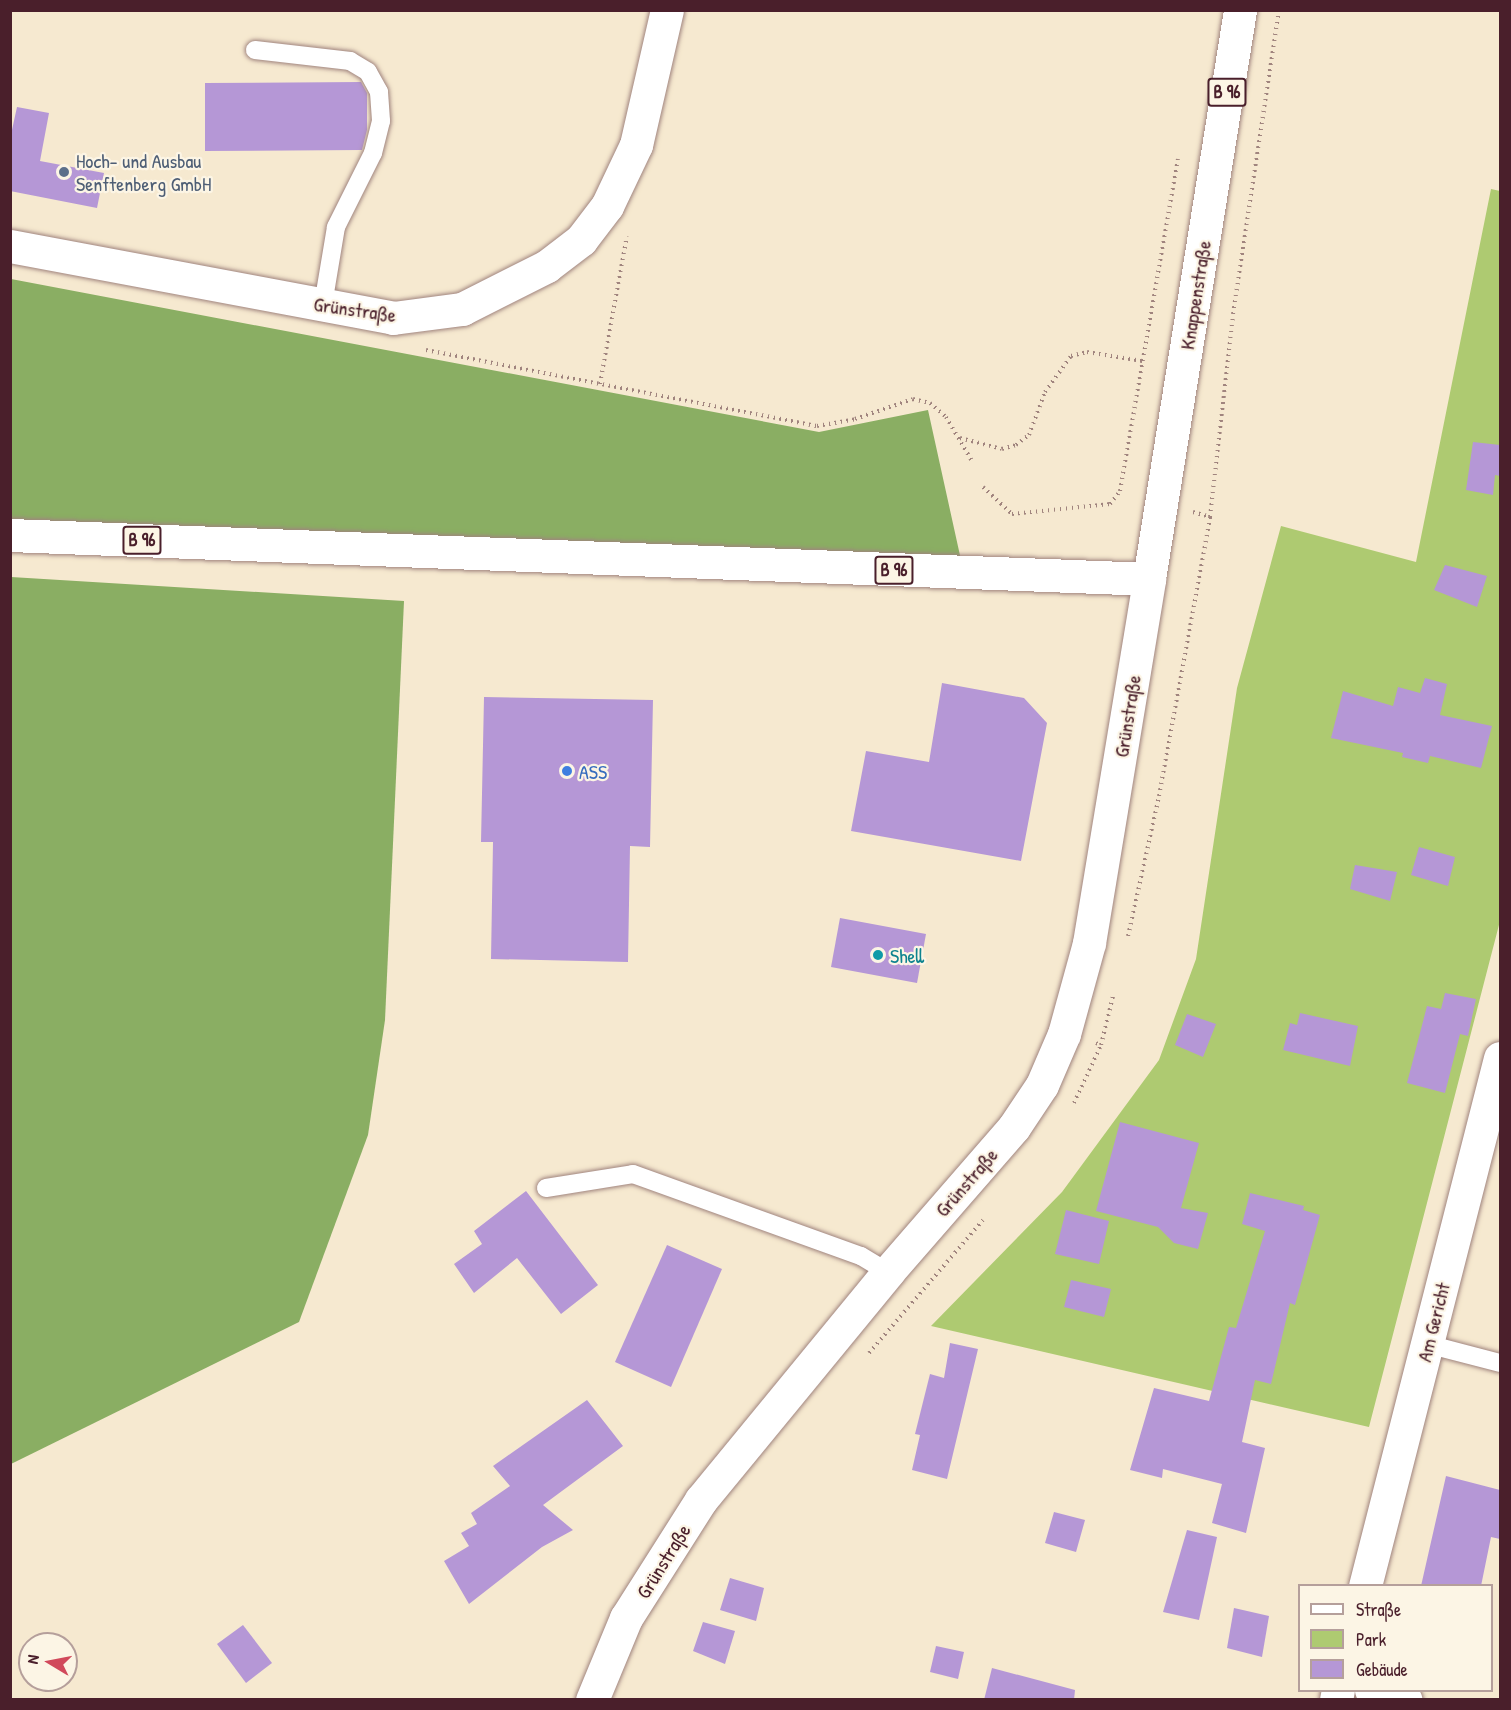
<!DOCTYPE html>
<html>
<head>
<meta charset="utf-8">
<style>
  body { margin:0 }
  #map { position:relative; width:1511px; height:1710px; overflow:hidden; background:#f6e9d0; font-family:"Patrick Hand",sans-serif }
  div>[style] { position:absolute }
  .green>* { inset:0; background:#aeca71 }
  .forest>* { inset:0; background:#8aae63 }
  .building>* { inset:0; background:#b597d6 }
  .path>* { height:4px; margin-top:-2px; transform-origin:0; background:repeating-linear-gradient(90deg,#a0847e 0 1.5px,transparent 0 6px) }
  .roads { filter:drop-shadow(0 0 2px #a0847e) drop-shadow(0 0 2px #a0847e) }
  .service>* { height:18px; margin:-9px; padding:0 9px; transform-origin:9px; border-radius:9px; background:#fff }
  .minor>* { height:33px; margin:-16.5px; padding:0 16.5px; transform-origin:16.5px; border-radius:16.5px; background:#fff }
  .secondary>* { height:33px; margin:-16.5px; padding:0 16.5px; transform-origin:16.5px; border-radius:16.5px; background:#fff }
  .primary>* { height:33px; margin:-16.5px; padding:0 16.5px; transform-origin:16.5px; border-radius:16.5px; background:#fff }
  .dots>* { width:16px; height:16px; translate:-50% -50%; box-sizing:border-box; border:3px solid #fcf5e5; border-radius:50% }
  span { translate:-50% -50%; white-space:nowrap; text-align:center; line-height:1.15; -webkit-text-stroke:4.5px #fcf5e5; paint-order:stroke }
  .shield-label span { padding:2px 4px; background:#fcf5e5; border:2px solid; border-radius:4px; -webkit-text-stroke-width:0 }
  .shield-label { font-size:18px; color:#4a1f2b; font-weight:700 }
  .service-label { font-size:20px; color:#4e5e75 }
  .left { translate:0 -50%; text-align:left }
  .street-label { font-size:20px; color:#4a1f2b }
  .shop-label { font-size:20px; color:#366cbe }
  .culture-label { font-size:20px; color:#0d838f }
  .frame { position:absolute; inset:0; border:12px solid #4a1f2b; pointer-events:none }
  .legend { position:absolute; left:1298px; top:1584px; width:195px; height:108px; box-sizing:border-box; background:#fcf5e5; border:2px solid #b59f9b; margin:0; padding:8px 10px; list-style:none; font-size:18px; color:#4a1f2b }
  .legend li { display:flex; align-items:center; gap:12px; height:30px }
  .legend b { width:30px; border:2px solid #b59f9b }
  .north { position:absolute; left:18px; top:1632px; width:60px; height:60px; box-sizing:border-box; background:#fcf5e5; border:2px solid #b59f9b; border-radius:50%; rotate:280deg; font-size:16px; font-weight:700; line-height:24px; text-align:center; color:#4a1f2b }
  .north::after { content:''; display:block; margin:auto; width:21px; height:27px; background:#d1495b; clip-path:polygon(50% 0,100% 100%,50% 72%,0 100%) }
</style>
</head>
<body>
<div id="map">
  <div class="green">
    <i style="clip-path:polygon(1491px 189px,1500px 191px,1500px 921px,1369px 1427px,931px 1326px,1062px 1192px,1159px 1060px,1196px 959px,1237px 688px,1281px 526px,1416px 562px)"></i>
  </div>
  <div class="forest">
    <i style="clip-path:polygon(11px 279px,819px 432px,928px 410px,961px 560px,11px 524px)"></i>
    <i style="clip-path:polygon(11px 577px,404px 601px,385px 1020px,368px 1135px,299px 1322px,11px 1464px)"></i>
  </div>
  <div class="building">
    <i style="clip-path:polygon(361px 82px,367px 93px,367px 130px,362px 150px,205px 151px,205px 83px)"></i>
    <i style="clip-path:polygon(17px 107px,49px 113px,40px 161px,104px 173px,97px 208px,10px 191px,10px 139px)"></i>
    <i style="clip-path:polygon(1473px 442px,1500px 445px,1500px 476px,1495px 475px,1493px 495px,1466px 490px)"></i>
    <i style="clip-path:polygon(1445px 565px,1487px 576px,1477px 607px,1434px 590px)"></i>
    <i style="clip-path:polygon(1425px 678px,1447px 684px,1440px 715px,1492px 726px,1481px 768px,1430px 756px,1428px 763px,1402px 757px,1403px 753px,1331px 738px,1343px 691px,1393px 706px,1398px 687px,1420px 693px)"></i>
    <i style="clip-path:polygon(942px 683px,1024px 698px,1047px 723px,1021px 861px,851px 831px,866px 751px,929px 762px)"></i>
    <i style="clip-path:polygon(484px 697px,653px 700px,650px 847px,630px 846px,628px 962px,491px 959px,493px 842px,481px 842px)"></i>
    <i style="clip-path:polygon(1419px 847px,1455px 857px,1448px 886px,1411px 875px)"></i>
    <i style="clip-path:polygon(1355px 865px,1397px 872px,1390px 901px,1350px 889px)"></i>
    <i style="clip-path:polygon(840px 918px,926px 934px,917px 983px,831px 967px)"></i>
    <i style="clip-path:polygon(1445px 993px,1476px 999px,1468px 1036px,1460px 1034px,1445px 1093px,1407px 1083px,1427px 1006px,1441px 1009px)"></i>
    <i style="clip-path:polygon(1300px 1013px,1358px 1026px,1350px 1066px,1283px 1050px,1290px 1023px,1297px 1025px)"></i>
    <i style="clip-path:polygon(1187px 1014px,1216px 1024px,1203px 1057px,1175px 1045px)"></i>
    <i style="clip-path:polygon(1120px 1122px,1199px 1143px,1181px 1208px,1208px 1213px,1198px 1249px,1174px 1243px,1158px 1227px,1096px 1211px)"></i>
    <i style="clip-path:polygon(526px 1191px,598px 1285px,561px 1314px,517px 1258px,474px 1293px,454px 1264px,482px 1244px,474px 1231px)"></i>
    <i style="clip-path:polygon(1250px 1193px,1304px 1206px,1303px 1210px,1320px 1215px,1295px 1305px,1290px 1303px,1271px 1384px,1255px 1380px,1242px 1442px,1265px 1448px,1246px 1533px,1212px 1523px,1222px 1484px,1163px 1469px,1162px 1478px,1130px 1470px,1154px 1388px,1209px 1401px,1229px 1327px,1236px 1328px,1265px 1231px,1242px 1224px)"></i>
    <i style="clip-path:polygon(1066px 1210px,1109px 1221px,1099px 1264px,1055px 1254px)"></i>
    <i style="clip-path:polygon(667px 1245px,722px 1269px,671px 1387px,615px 1362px)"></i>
    <i style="clip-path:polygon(1071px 1280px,1111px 1289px,1104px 1317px,1064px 1307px)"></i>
    <i style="clip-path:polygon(950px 1343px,978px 1349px,947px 1479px,912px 1470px,920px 1435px,915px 1434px,930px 1374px,944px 1378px)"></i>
    <i style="clip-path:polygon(587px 1400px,623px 1446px,543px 1505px,573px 1530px,542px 1547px,469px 1604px,444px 1561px,469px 1546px,461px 1533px,477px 1524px,471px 1513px,510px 1486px,493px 1466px)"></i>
    <i style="clip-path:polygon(1446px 1476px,1500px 1490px,1500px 1539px,1491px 1537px,1481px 1586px,1421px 1586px)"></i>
    <i style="clip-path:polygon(1054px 1512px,1085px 1520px,1076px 1552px,1045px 1543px)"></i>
    <i style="clip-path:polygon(1187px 1530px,1217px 1537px,1199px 1620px,1163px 1612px)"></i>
    <i style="clip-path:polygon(730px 1578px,764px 1588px,756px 1621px,720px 1610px)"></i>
    <i style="clip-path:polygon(1234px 1608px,1269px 1616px,1262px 1657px,1227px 1648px)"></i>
    <i style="clip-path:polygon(703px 1622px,735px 1631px,725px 1664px,693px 1651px)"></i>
    <i style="clip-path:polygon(243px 1625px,272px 1663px,246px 1683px,217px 1644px)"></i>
    <i style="clip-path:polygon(936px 1646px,964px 1652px,958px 1679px,930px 1672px)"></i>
    <i style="clip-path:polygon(992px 1668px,1075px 1690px,1074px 1700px,984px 1700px)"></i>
  </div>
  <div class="path">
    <i style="left:426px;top:350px;width:398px;rotate:11deg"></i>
    <i style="left:817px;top:426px;width:39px;rotate:-10deg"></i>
    <i style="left:855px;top:419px;width:61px;rotate:-19deg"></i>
    <i style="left:913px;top:399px;width:17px;rotate:13deg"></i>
    <i style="left:930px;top:403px;width:21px;rotate:41deg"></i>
    <i style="left:946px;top:417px;width:51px;rotate:59.4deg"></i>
    <i style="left:600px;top:384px;width:150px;rotate:-79.7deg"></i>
    <i style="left:960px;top:438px;width:43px;rotate:14.7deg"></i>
    <i style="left:1002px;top:449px;width:15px;rotate:-16deg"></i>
    <i style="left:1016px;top:445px;width:16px;rotate:-38deg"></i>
    <i style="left:1029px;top:435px;width:46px;rotate:-69.6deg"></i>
    <i style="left:1045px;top:392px;width:44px;rotate:-54.2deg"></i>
    <i style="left:1071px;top:356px;width:16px;rotate:-14deg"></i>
    <i style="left:1087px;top:352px;width:56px;rotate:9.3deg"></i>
    <i style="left:983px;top:487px;width:40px;rotate:43deg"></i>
    <i style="left:1012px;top:514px;width:99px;rotate:-5.8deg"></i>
    <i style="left:1110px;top:504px;width:16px;rotate:-52deg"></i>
    <i style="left:1120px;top:491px;width:337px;rotate:-80.1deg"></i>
    <i style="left:1193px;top:512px;width:18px;rotate:16deg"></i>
    <i style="left:1128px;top:936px;width:143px;rotate:-77.5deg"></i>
    <i style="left:1159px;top:796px;width:284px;rotate:-79.6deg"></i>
    <i style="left:1210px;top:517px;width:204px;rotate:-83.5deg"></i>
    <i style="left:1233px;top:314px;width:307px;rotate:-81.4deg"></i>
    <i style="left:1096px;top:1043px;width:5px;rotate:22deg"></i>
    <i style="left:1101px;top:1045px;width:50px;rotate:-76.2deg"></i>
    <i style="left:1074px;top:1103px;width:64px;rotate:-65deg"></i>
    <i style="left:869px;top:1353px;width:175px;rotate:-49.4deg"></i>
  </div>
  <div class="roads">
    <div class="service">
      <i style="left:255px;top:50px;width:96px;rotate:6.6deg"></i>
      <i style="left:350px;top:61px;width:21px;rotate:31deg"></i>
      <i style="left:368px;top:72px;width:23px;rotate:61deg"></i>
      <i style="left:379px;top:92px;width:29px;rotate:86deg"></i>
      <i style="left:381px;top:121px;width:33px;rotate:104deg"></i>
      <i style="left:373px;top:153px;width:83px;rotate:116.6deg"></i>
      <i style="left:336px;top:227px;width:79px;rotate:99.5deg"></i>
      <i style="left:546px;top:1188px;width:88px;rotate:-9.1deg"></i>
      <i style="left:633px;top:1174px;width:242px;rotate:19.8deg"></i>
      <i style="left:861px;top:1256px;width:31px;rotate:31deg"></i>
      <i style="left:1427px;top:1344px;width:75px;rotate:14.6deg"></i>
    </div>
    <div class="minor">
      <i style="left:10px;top:246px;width:390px;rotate:10.6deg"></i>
      <i style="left:393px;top:318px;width:70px;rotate:-7.4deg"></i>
      <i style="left:462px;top:309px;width:95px;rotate:-26.8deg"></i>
      <i style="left:547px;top:266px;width:43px;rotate:-37.4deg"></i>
      <i style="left:581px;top:240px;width:43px;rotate:-52.6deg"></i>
      <i style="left:607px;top:206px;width:68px;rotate:-64.6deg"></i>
      <i style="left:636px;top:145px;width:139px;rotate:-77.1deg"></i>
      <i style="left:1365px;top:1586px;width:545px;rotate:-75.66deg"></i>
      <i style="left:1371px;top:1690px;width:36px;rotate:16deg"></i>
      <i style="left:1336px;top:1700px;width:10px;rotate:-79deg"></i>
    </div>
    <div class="secondary">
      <i style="left:592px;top:1700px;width:89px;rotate:-67.5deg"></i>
      <i style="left:626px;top:1618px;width:140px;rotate:-57.6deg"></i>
      <i style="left:701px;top:1500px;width:295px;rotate:-50.6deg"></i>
      <i style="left:888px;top:1272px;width:192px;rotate:-49deg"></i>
      <i style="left:1014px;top:1127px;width:50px;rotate:-56.3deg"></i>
      <i style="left:1042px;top:1085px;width:56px;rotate:-66.7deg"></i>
      <i style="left:1064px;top:1034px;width:94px;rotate:-74.6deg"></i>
      <i style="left:1089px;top:943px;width:369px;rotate:-80.6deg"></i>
    </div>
    <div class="primary">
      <i style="left:10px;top:535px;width:1140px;rotate:2.21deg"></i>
      <i style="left:1149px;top:579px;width:576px;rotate:-80.91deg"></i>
    </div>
  </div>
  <div class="dots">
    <i style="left:64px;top:172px;background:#5c6f8a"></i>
    <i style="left:567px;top:771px;background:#3f7fe0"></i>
    <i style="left:878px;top:955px;background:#0f9aa8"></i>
  </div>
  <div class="shield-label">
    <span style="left:1227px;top:92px">B 96</span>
    <span style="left:142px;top:540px">B 96</span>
    <span style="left:894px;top:570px">B 96</span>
  </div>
  <div class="service-label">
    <span class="left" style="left:76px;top:172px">Hoch- und Ausbau<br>Senftenberg GmbH</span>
  </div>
  <div class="street-label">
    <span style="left:1195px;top:295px;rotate:-81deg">Knappenstraße</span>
    <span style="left:355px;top:309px;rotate:8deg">Grünstraße</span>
    <span style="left:1127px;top:716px;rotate:-81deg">Grünstraße</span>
    <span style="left:966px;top:1182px;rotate:-49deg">Grünstraße</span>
    <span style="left:1433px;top:1322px;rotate:-76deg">Am Gericht</span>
    <span style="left:663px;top:1561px;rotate:-58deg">Grünstraße</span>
  </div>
  <div class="shop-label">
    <span class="left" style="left:579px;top:771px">ASS</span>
  </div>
  <div class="culture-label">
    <span class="left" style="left:890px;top:955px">Shell</span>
  </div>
  <div class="frame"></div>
  <ul class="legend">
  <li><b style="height:8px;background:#fff"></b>Straße</li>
  <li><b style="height:16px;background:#aeca71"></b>Park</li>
  <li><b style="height:16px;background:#b597d6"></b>Gebäude</li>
  </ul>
  <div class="north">N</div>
</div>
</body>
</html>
